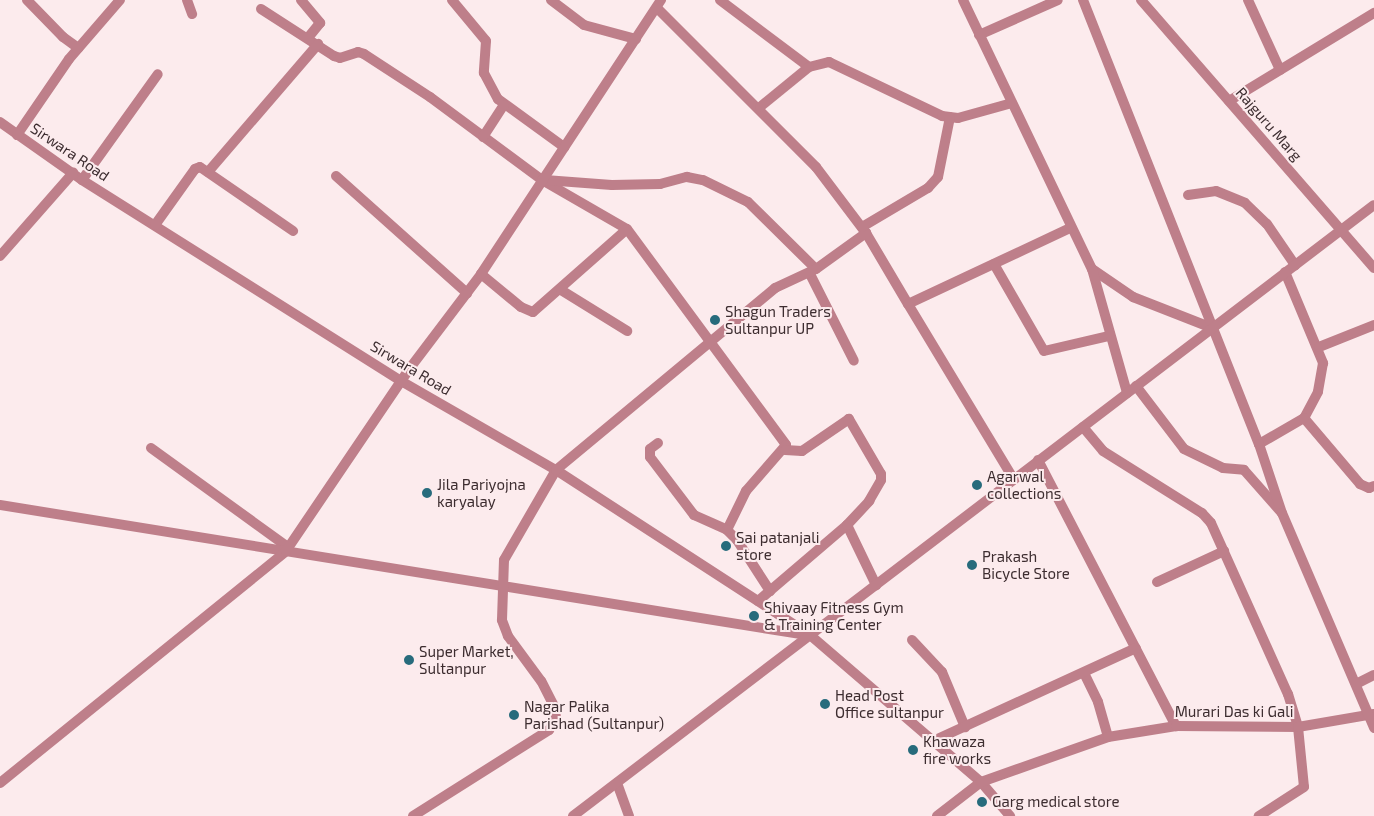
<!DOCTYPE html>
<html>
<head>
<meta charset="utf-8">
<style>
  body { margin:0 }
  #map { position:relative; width:1374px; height:816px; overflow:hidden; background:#fcebed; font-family:"Exo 2",sans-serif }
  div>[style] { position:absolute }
  .minor>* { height:10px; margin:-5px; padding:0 5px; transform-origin:5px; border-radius:5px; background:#be7f8a }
  .tertiary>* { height:10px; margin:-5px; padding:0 5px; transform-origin:5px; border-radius:5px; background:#be7f8a }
  .dots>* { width:14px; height:14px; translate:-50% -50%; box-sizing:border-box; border:2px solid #fcebed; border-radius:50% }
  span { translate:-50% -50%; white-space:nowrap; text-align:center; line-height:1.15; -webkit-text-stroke:4px #fcebed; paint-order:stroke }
  .street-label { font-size:15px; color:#3d2d30 }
  .poi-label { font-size:15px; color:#3d2d30 }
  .left { translate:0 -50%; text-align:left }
</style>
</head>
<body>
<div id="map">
  <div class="minor">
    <i style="left:27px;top:0;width:52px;rotate:45.8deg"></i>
    <i style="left:63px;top:37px;width:19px;rotate:36deg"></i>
    <i style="left:187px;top:0;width:15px;rotate:70deg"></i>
    <i style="left:301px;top:0;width:30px;rotate:50deg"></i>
    <i style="left:320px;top:23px;width:19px;rotate:129deg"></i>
    <i style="left:452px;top:0;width:53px;rotate:50.3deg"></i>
    <i style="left:486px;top:41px;width:32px;rotate:94deg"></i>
    <i style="left:484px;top:73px;width:30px;rotate:62deg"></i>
    <i style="left:498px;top:99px;width:82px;rotate:36deg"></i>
    <i style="left:551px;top:0;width:41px;rotate:37.1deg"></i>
    <i style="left:584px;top:25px;width:54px;rotate:15.1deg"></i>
    <i style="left:720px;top:0;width:111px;rotate:37deg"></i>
    <i style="left:809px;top:67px;width:21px;rotate:-14deg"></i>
    <i style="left:829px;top:62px;width:125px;rotate:25.5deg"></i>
    <i style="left:942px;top:116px;width:16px;rotate:7deg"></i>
    <i style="left:958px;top:118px;width:56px;rotate:-15.5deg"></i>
    <i style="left:963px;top:0;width:298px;rotate:64.4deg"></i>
    <i style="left:1092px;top:269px;width:50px;rotate:34.3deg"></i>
    <i style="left:1133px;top:297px;width:85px;rotate:21.4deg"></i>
    <i style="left:1248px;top:0;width:77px;rotate:65.4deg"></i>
    <i style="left:657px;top:8px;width:225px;rotate:45deg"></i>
    <i style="left:816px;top:167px;width:83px;rotate:52.9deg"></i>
    <i style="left:866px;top:233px;width:82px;rotate:59.4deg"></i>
    <i style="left:908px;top:304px;width:179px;rotate:-25.1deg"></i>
    <i style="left:261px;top:9px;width:87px;rotate:32.8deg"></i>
    <i style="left:334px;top:56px;width:6px;rotate:18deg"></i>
    <i style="left:340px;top:58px;width:19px;rotate:-18deg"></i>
    <i style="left:358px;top:52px;width:6px;rotate:18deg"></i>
    <i style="left:364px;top:54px;width:79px;rotate:33.1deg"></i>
    <i style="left:430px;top:97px;width:139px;rotate:36.5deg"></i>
    <i style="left:542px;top:180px;width:98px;rotate:30deg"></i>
    <i style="left:627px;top:229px;width:268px;rotate:53.6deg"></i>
    <i style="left:786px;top:445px;width:61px;rotate:131deg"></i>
    <i style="left:746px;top:491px;width:43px;rotate:116deg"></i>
    <i style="left:979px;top:35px;width:86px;rotate:-23.9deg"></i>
    <i style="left:1229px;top:101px;width:170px;rotate:-31.3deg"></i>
    <i style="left:760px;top:107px;width:63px;rotate:-39.2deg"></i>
    <i style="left:0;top:122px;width:100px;rotate:35.3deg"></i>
    <i style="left:82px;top:180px;width:377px;rotate:32.2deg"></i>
    <i style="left:401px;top:381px;width:179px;rotate:29.9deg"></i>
    <i style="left:556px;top:470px;width:303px;rotate:33deg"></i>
    <i style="left:810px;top:635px;width:225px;rotate:40.7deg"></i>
    <i style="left:981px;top:782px;width:45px;rotate:49.5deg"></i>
    <i style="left:17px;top:135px;width:92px;rotate:-55.6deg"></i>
    <i style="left:69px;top:59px;width:78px;rotate:-49.2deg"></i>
    <i style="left:483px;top:137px;width:38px;rotate:-57deg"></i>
    <i style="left:208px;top:172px;width:169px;rotate:-49.3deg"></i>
    <i style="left:336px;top:176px;width:176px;rotate:41.8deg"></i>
    <i style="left:82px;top:180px;width:130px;rotate:-54.4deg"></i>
    <i style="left:545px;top:180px;width:67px;rotate:4.3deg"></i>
    <i style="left:612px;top:185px;width:48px;rotate:-1.2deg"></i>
    <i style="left:660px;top:184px;width:28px;rotate:-15deg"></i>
    <i style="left:687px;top:177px;width:16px;rotate:11deg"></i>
    <i style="left:703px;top:180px;width:50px;rotate:26.1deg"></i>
    <i style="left:748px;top:202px;width:95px;rotate:44.6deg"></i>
    <i style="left:816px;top:269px;width:62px;rotate:-35.8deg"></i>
    <i style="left:1188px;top:195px;width:28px;rotate:-8deg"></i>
    <i style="left:1216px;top:191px;width:31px;rotate:22deg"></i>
    <i style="left:1245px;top:203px;width:30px;rotate:44deg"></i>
    <i style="left:1267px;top:224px;width:50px;rotate:55.7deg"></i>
    <i style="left:155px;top:225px;width:69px;rotate:-54.5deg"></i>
    <i style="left:195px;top:169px;width:5px;rotate:-22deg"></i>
    <i style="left:200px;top:167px;width:113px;rotate:34.5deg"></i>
    <i style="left:862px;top:227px;width:77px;rotate:-30.6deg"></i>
    <i style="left:928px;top:188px;width:15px;rotate:-48deg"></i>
    <i style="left:938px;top:177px;width:61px;rotate:-78.7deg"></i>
    <i style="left:0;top:256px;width:111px;rotate:-48.7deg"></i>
    <i style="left:994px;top:264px;width:100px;rotate:60.1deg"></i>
    <i style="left:1044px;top:351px;width:67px;rotate:-13deg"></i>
    <i style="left:1092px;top:269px;width:129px;rotate:74.2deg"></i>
    <i style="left:1285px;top:272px;width:99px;rotate:67.3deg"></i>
    <i style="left:1323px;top:363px;width:29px;rotate:100deg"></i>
    <i style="left:1318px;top:392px;width:30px;rotate:118deg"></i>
    <i style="left:1304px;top:418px;width:87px;rotate:49.7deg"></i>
    <i style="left:1360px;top:484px;width:10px;rotate:24deg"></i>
    <i style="left:1369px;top:488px;width:5px;rotate:-22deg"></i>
    <i style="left:481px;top:274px;width:52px;rotate:39.5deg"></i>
    <i style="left:521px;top:307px;width:13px;rotate:23deg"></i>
    <i style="left:533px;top:312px;width:125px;rotate:-41.4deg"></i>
    <i style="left:810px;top:274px;width:97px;rotate:63.2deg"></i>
    <i style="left:561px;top:290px;width:78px;rotate:31.8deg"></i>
    <i style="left:908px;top:304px;width:205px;rotate:58.9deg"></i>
    <i style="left:1319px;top:347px;width:59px;rotate:-21.8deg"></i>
    <i style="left:1136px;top:386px;width:79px;rotate:52.7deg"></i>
    <i style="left:1184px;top:449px;width:43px;rotate:26deg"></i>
    <i style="left:1223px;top:468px;width:21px;rotate:5deg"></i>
    <i style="left:1244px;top:470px;width:56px;rotate:48.6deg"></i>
    <i style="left:1083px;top:427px;width:31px;rotate:50deg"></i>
    <i style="left:1103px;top:451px;width:117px;rotate:32.1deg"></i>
    <i style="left:1202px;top:513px;width:13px;rotate:48deg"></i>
    <i style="left:1211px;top:523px;width:188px;rotate:65.8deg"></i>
    <i style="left:1288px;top:694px;width:34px;rotate:73deg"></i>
    <i style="left:1298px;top:727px;width:60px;rotate:84.3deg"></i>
    <i style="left:1304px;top:787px;width:54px;rotate:147.2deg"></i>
    <i style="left:658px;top:443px;width:10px;rotate:143deg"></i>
    <i style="left:650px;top:449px;width:8px;rotate:90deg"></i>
    <i style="left:650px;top:457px;width:73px;rotate:52.8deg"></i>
    <i style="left:694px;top:515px;width:36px;rotate:24deg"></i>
    <i style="left:727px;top:530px;width:14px;rotate:45deg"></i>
    <i style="left:737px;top:540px;width:61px;rotate:57.1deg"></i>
    <i style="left:1259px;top:444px;width:52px;rotate:-30deg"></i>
    <i style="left:151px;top:448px;width:169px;rotate:35.9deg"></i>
    <i style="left:1038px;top:460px;width:300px;rotate:62.6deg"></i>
    <i style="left:0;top:505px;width:816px;rotate:9.16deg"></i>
    <i style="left:847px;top:525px;width:67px;rotate:64.2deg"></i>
    <i style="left:1157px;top:582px;width:74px;rotate:-24.8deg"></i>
    <i style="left:758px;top:601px;width:117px;rotate:-40.5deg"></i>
    <i style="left:847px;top:525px;width:33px;rotate:-47deg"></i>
    <i style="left:869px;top:501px;width:24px;rotate:-60deg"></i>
    <i style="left:881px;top:480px;width:6px;rotate:-90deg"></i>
    <i style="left:881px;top:474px;width:64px;rotate:-120.2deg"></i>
    <i style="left:849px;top:419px;width:57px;rotate:145.8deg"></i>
    <i style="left:802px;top:451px;width:17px;rotate:-177deg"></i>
    <i style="left:912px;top:640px;width:44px;rotate:46.8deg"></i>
    <i style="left:942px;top:672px;width:60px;rotate:67.3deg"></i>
    <i style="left:1084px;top:673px;width:32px;rotate:64deg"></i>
    <i style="left:1098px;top:702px;width:36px;rotate:74deg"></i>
    <i style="left:1356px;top:684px;width:20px;rotate:-27deg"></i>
    <i style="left:933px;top:741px;width:223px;rotate:-24.6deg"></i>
    <i style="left:617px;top:783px;width:35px;rotate:70deg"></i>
    <i style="left:413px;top:816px;width:161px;rotate:-32.3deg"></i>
    <i style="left:549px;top:730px;width:13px;rotate:-58deg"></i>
    <i style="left:556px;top:719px;width:11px;rotate:-95deg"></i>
    <i style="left:555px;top:708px;width:30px;rotate:-117deg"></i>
    <i style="left:541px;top:681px;width:56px;rotate:-126.3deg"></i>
    <i style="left:508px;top:636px;width:17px;rotate:-111deg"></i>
    <i style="left:502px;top:620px;width:60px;rotate:-88.1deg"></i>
    <i style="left:504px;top:560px;width:104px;rotate:-60deg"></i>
    <i style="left:556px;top:470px;width:285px;rotate:-39.7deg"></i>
    <i style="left:775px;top:288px;width:45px;rotate:-24.9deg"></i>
    <i style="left:937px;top:816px;width:56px;rotate:-37.7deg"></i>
    <i style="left:981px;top:782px;width:135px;rotate:-19.5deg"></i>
    <i style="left:1108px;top:737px;width:69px;rotate:-9.2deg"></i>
    <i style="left:1176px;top:726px;width:122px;rotate:0.5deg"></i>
    <i style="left:1298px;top:727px;width:77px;rotate:-9.7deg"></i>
  </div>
  <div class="tertiary">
    <i style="left:1083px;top:0;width:478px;rotate:68.4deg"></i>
    <i style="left:1259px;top:444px;width:73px;rotate:71.6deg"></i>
    <i style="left:1282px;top:513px;width:234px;rotate:66.8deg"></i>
    <i style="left:1141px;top:0;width:355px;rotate:49deg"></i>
    <i style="left:0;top:783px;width:368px;rotate:-39deg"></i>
    <i style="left:286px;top:551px;width:216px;rotate:-55.9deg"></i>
    <i style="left:407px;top:372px;width:123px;rotate:-52.9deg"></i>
    <i style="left:481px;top:274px;width:328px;rotate:-56.7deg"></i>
    <i style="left:573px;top:816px;width:1007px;rotate:-37.34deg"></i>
  </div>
  <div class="dots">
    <i style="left:715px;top:320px;background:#276b7c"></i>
    <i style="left:977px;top:485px;background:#276b7c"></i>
    <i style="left:427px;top:493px;background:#276b7c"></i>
    <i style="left:726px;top:546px;background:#276b7c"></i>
    <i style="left:972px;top:565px;background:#276b7c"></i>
    <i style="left:754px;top:616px;background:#276b7c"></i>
    <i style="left:409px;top:660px;background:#276b7c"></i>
    <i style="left:825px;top:704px;background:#276b7c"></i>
    <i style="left:514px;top:715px;background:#276b7c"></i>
    <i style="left:913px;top:750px;background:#276b7c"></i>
    <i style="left:982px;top:802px;background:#276b7c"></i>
  </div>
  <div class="street-label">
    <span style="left:1269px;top:124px;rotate:49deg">Rajguru Marg</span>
    <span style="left:70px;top:152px;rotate:34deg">Sirwara Road</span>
    <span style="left:411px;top:368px;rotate:31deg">Sirwara Road</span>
    <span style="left:1234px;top:712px">Murari Das ki Gali</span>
  </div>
  <div class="poi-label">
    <span class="left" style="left:725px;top:320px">Shagun Traders<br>Sultanpur UP</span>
    <span class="left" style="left:987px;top:485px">Agarwal<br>collections</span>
    <span class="left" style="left:437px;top:493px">Jila Pariyojna<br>karyalay</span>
    <span class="left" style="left:736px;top:546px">Sai patanjali<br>store</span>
    <span class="left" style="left:982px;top:565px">Prakash<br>Bicycle Store</span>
    <span class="left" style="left:764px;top:616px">Shivaay Fitness Gym<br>&amp; Training Center</span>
    <span class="left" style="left:419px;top:660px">Super Market,<br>Sultanpur</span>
    <span class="left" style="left:835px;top:704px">Head Post<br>Office sultanpur</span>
    <span class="left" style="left:524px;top:715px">Nagar Palika<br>Parishad (Sultanpur)</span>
    <span class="left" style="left:923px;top:750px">Khawaza<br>fire works</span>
    <span class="left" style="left:992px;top:802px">Garg medical store</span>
  </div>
</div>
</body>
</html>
